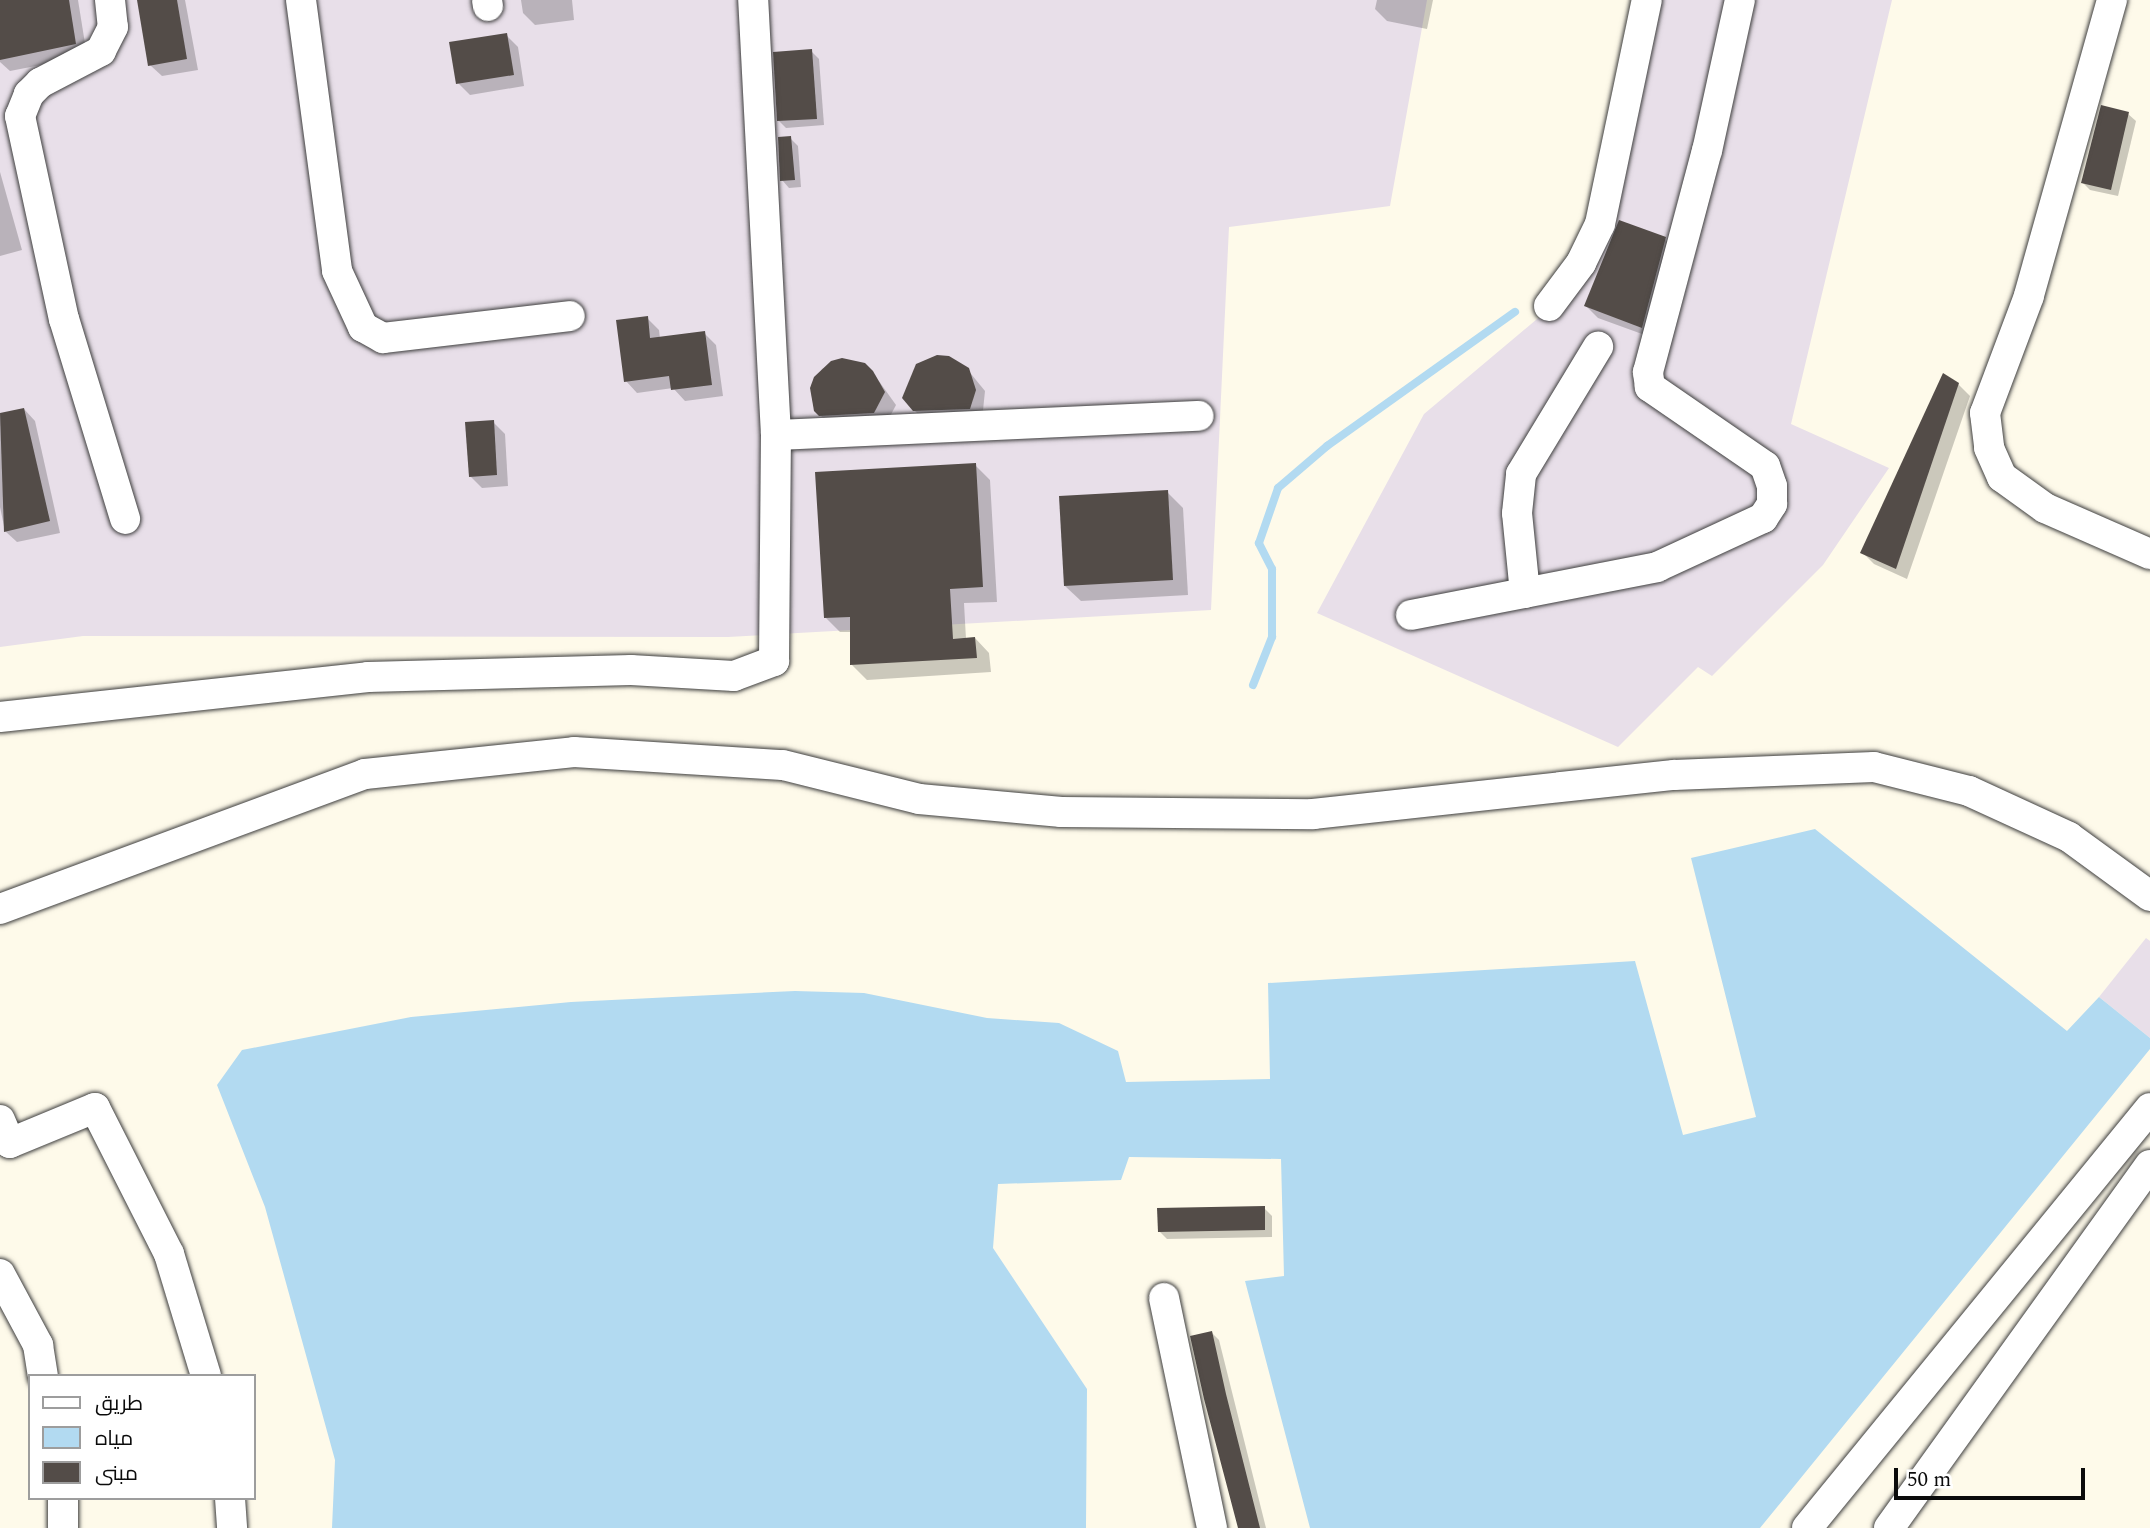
<!DOCTYPE html>
<html>
<head>
<meta charset="utf-8">
<style>
  body { margin:0 }
  #map { position:relative; width:2150px; height:1528px; overflow:hidden; background:#fefaea; font-family:Spectral,Cairo,serif }
  div>[style] { position:absolute }
  .industrial>* { inset:0; background:#e8dfe9 }
  .water>* { inset:0; background:#b2daf1 }
  .shadow>* { inset:0; background:#0003 }
  .stream>* { height:8px; margin:-4px; padding:0 4px; transform-origin:4px; border-radius:4px; background:#b2daf1 }
  .building>* { inset:0; background:#534c48 }
  .roads { filter:drop-shadow(0 0 2px #3e3e3e) drop-shadow(0 0 2px #3e3e3e) }
  .minor>* { height:30px; margin:-15px; padding:0 15px; transform-origin:15px; border-radius:15px; background:#fff }
  span { translate:-50% -50%; white-space:nowrap; text-align:center; line-height:1.15; -webkit-text-stroke:7px #fff; paint-order:stroke }
  .legend { position:absolute; left:28px; top:1374px; width:228px; height:126px; box-sizing:border-box; background:#fff; border:2px solid #9d9d9d; margin:0; padding:9px 12px; list-style:none; font-size:21px; color:#0b0b0b }
  .legend li { display:flex; align-items:center; gap:14px; height:35px }
  .legend b { width:35px; border:2px solid #9d9d9d }
  .scale { position:absolute; left:1894px; top:1468px; width:191px; height:32px; box-sizing:border-box; border:4px solid #0b0b0b; border-top:0; padding-left:9px; font-size:21px; line-height:24px; white-space:nowrap; color:#0b0b0b; -webkit-text-stroke:5px #fff; paint-order:stroke }
</style>
</head>
<body>
<div id="map">
  <div class="industrial">
    <i style="clip-path:polygon(0 0,1427px 0,1390px 206px,1229px 227px,1211px 610px,728px 637px,83px 636px,0 647px)"></i>
    <i style="clip-path:polygon(1662px 0,1892px 0,1791px 424px,1889px 468px,1823px 565px,1712px 676px,1698px 667px,1618px 747px,1317px 613px,1424px 414px,1581px 282px,1611px 214px)"></i>
    <i style="clip-path:polygon(2146px 938px,2150px 941px,2150px 1038px,2099px 997px)"></i>
  </div>
  <div class="water">
    <i style="clip-path:polygon(1815px 829px,2067px 1031px,2099px 997px,2150px 1038px,2150px 1049px,1760px 1528px,1310px 1528px,1245px 1281px,1284px 1276px,1281px 1159px,1129px 1157px,1121px 1180px,998px 1184px,993px 1248px,1087px 1389px,1086px 1528px,332px 1528px,335px 1460px,265px 1207px,217px 1085px,242px 1050px,411px 1017px,571px 1002px,795px 991px,864px 993px,987px 1018px,1059px 1023px,1118px 1051px,1126px 1082px,1270px 1079px,1268px 983px,1635px 961px,1683px 1135px,1756px 1117px,1691px 858px)"></i>
  </div>
  <div class="shadow">
    <i style="clip-path:polygon(0 0,78px 0,87px 56px,10px 71px,0 62px)"></i>
    <i style="clip-path:polygon(138px 0,185px 0,198px 70px,162px 76px,150px 65px)"></i>
    <i style="clip-path:polygon(521px 0,572px 0,574px 20px,535px 25px,523px 13px)"></i>
    <i style="clip-path:polygon(1377px 0,1433px 0,1427px 29px,1387px 21px,1375px 9px)"></i>
    <i style="clip-path:polygon(506px 35px,518px 47px,524px 86px,470px 95px,458px 83px)"></i>
    <i style="clip-path:polygon(811px 51px,819px 59px,824px 125px,786px 128px,779px 121px)"></i>
    <i style="clip-path:polygon(2128px 114px,2136px 121px,2118px 196px,2090px 190px,2082px 182px)"></i>
    <i style="clip-path:polygon(790px 138px,798px 146px,801px 187px,789px 188px,782px 180px)"></i>
    <i style="clip-path:polygon(0 172px,22px 250px,0 256px)"></i>
    <i style="clip-path:polygon(1665px 239px,1677px 251px,1653px 338px,1598px 318px,1586px 306px)"></i>
    <i style="clip-path:polygon(647px 318px,659px 330px,660px 339px,704px 333px,716px 345px,723px 396px,685px 401px,673px 388px,637px 393px,626px 381px)"></i>
    <i style="clip-path:polygon(842px 359px,876px 377px,896px 405px,886px 424px,832px 426px,820px 415px,812px 388px,822px 369px)"></i>
    <i style="clip-path:polygon(967px 369px,985px 391px,982px 420px,926px 422px,914px 410px)"></i>
    <i style="clip-path:polygon(1958px 384px,1970px 396px,1907px 579px,1874px 564px,1862px 552px)"></i>
    <i style="clip-path:polygon(24px 409px,35px 421px,60px 533px,17px 542px,5px 531px,0 507px,0 415px)"></i>
    <i style="clip-path:polygon(493px 422px,505px 434px,508px 486px,482px 488px,470px 476px)"></i>
    <i style="clip-path:polygon(975px 465px,990px 480px,997px 602px,964px 603px,966px 639px,975px 638px,989px 653px,991px 672px,867px 680px,852px 665px,852px 632px,840px 632px,825px 617px)"></i>
    <i style="clip-path:polygon(1167px 492px,1183px 508px,1188px 595px,1081px 601px,1065px 586px)"></i>
    <i style="clip-path:polygon(1264px 1208px,1272px 1216px,1272px 1237px,1167px 1239px,1159px 1231px)"></i>
    <i style="clip-path:polygon(1212px 1333px,1219px 1340px,1266px 1528px,1240px 1528px)"></i>
  </div>
  <div class="stream">
    <i style="left:1253px;top:685px;width:52px;rotate:-68.4deg"></i>
    <i style="left:1272px;top:637px;width:68px;rotate:-90deg"></i>
    <i style="left:1272px;top:569px;width:29px;rotate:-117deg"></i>
    <i style="left:1259px;top:543px;width:58px;rotate:-70.9deg"></i>
    <i style="left:1278px;top:488px;width:65px;rotate:-40.6deg"></i>
    <i style="left:1327px;top:446px;width:231px;rotate:-35.5deg"></i>
  </div>
  <div class="building">
    <i style="clip-path:polygon(0 0,69px 0,76px 44px,0 60px)"></i>
    <i style="clip-path:polygon(137px 0,177px 0,187px 59px,148px 66px)"></i>
    <i style="clip-path:polygon(507px 33px,514px 75px,456px 84px,449px 42px)"></i>
    <i style="clip-path:polygon(812px 49px,817px 119px,777px 121px,773px 52px)"></i>
    <i style="clip-path:polygon(2101px 105px,2129px 112px,2111px 190px,2081px 183px)"></i>
    <i style="clip-path:polygon(791px 136px,795px 180px,780px 181px,778px 137px)"></i>
    <i style="clip-path:polygon(1619px 220px,1666px 237px,1642px 328px,1584px 306px)"></i>
    <i style="clip-path:polygon(648px 316px,650px 338px,705px 331px,712px 385px,671px 390px,669px 376px,624px 382px,616px 320px)"></i>
    <i style="clip-path:polygon(937px 355px,949px 356px,969px 368px,976px 390px,970px 409px,913px 411px,902px 398px,916px 364px)"></i>
    <i style="clip-path:polygon(842px 358px,865px 363px,873px 371px,885px 392px,874px 413px,819px 416px,814px 411px,810px 388px,814px 377px,831px 361px)"></i>
    <i style="clip-path:polygon(1943px 373px,1959px 383px,1896px 569px,1860px 553px)"></i>
    <i style="clip-path:polygon(24px 408px,50px 521px,4px 532px,0 413px)"></i>
    <i style="clip-path:polygon(494px 420px,497px 475px,469px 477px,465px 422px)"></i>
    <i style="clip-path:polygon(976px 463px,983px 587px,950px 589px,953px 639px,975px 637px,977px 658px,850px 665px,850px 617px,824px 618px,815px 472px)"></i>
    <i style="clip-path:polygon(1168px 490px,1173px 580px,1064px 586px,1059px 496px)"></i>
    <i style="clip-path:polygon(1265px 1206px,1265px 1230px,1158px 1232px,1157px 1208px)"></i>
    <i style="clip-path:polygon(1212px 1331px,1226px 1394px,1260px 1528px,1238px 1528px,1204px 1399px,1190px 1336px)"></i>
  </div>
  <div class="roads">
    <div class="minor">
      <i style="left:110px;top:0;width:27px;rotate:84deg"></i>
      <i style="left:113px;top:27px;width:27px;rotate:117deg"></i>
      <i style="left:101px;top:51px;width:69px;rotate:152.3deg"></i>
      <i style="left:40px;top:83px;width:16px;rotate:135deg"></i>
      <i style="left:29px;top:94px;width:24px;rotate:112deg"></i>
      <i style="left:20px;top:116px;width:208px;rotate:77.8deg"></i>
      <i style="left:64px;top:319px;width:209px;rotate:73deg"></i>
      <i style="left:301px;top:0;width:273px;rotate:82.4deg"></i>
      <i style="left:337px;top:271px;width:62px;rotate:65.1deg"></i>
      <i style="left:363px;top:327px;width:23px;rotate:29deg"></i>
      <i style="left:383px;top:338px;width:188px;rotate:-6.7deg"></i>
      <i style="left:487px;top:0;width:6px;rotate:81deg"></i>
      <i style="left:2112px;top:0;width:307px;rotate:105.7deg"></i>
      <i style="left:2029px;top:296px;width:125px;rotate:110.6deg"></i>
      <i style="left:1985px;top:413px;width:35px;rotate:83deg"></i>
      <i style="left:1989px;top:448px;width:32px;rotate:66deg"></i>
      <i style="left:2002px;top:477px;width:53px;rotate:35.8deg"></i>
      <i style="left:2045px;top:508px;width:115px;rotate:23.7deg"></i>
      <i style="left:1549px;top:306px;width:54px;rotate:-53.3deg"></i>
      <i style="left:1581px;top:263px;width:43px;rotate:-64deg"></i>
      <i style="left:1600px;top:224px;width:229px;rotate:-78.2deg"></i>
      <i style="left:776px;top:435px;width:423px;rotate:-2.6deg"></i>
      <i style="left:1525px;top:593px;width:80px;rotate:-95.7deg"></i>
      <i style="left:1517px;top:513px;width:39px;rotate:-84deg"></i>
      <i style="left:1521px;top:474px;width:149px;rotate:-58.8deg"></i>
      <i style="left:1411px;top:615px;width:251px;rotate:-11deg"></i>
      <i style="left:1657px;top:567px;width:117px;rotate:-24.8deg"></i>
      <i style="left:1763px;top:518px;width:17px;rotate:-57deg"></i>
      <i style="left:1772px;top:504px;width:18px;rotate:-90deg"></i>
      <i style="left:1772px;top:486px;width:21px;rotate:-109deg"></i>
      <i style="left:1765px;top:466px;width:140px;rotate:-145.5deg"></i>
      <i style="left:1650px;top:387px;width:15px;rotate:-98deg"></i>
      <i style="left:1648px;top:372px;width:229px;rotate:-75.1deg"></i>
      <i style="left:1707px;top:151px;width:155px;rotate:-77.7deg"></i>
      <i style="left:0;top:717px;width:370px;rotate:-6.2deg"></i>
      <i style="left:368px;top:677px;width:263px;rotate:-1.5deg"></i>
      <i style="left:631px;top:670px;width:103px;rotate:3.3deg"></i>
      <i style="left:734px;top:676px;width:43px;rotate:-20.6deg"></i>
      <i style="left:774px;top:661px;width:226px;rotate:-89.5deg"></i>
      <i style="left:776px;top:435px;width:436px;rotate:-93deg"></i>
      <i style="left:0;top:909px;width:389px;rotate:-20.3deg"></i>
      <i style="left:365px;top:774px;width:210px;rotate:-6deg"></i>
      <i style="left:574px;top:752px;width:209px;rotate:3.6deg"></i>
      <i style="left:783px;top:765px;width:140px;rotate:14deg"></i>
      <i style="left:919px;top:799px;width:143px;rotate:5.2deg"></i>
      <i style="left:1061px;top:812px;width:252px;rotate:0.5deg"></i>
      <i style="left:1313px;top:814px;width:363px;rotate:-6.2deg"></i>
      <i style="left:1674px;top:775px;width:200px;rotate:-2.3deg"></i>
      <i style="left:1874px;top:767px;width:98px;rotate:14.2deg"></i>
      <i style="left:1969px;top:791px;width:110px;rotate:24.7deg"></i>
      <i style="left:2069px;top:837px;width:100px;rotate:36.1deg"></i>
      <i style="left:0;top:1120px;width:25px;rotate:67deg"></i>
      <i style="left:10px;top:1143px;width:92px;rotate:-22.4deg"></i>
      <i style="left:95px;top:1108px;width:164px;rotate:63.1deg"></i>
      <i style="left:169px;top:1254px;width:127px;rotate:73.1deg"></i>
      <i style="left:0;top:1274px;width:81px;rotate:61.8deg"></i>
      <i style="left:38px;top:1345px;width:31px;rotate:81deg"></i>
      <i style="left:1164px;top:1298px;width:235px;rotate:78.2deg"></i>
      <i style="left:230px;top:1498px;width:30px;rotate:86deg"></i>
      <i style="left:63px;top:1528px;width:30px;rotate:-90deg"></i>
      <i style="left:1807px;top:1528px;width:542px;rotate:-50.76deg"></i>
      <i style="left:1889px;top:1528px;width:447px;rotate:-54.3deg"></i>
    </div>
  </div>
  <ul class="legend">
  <li><b style="height:9px;background:#fff"></b>طريق</li>
  <li><b style="height:19px;background:#b2daf1"></b>مياه</li>
  <li><b style="height:19px;background:#534c48"></b>مبنى</li>
  </ul>
  <div class="scale">50 m</div>
</div>
</body>
</html>
